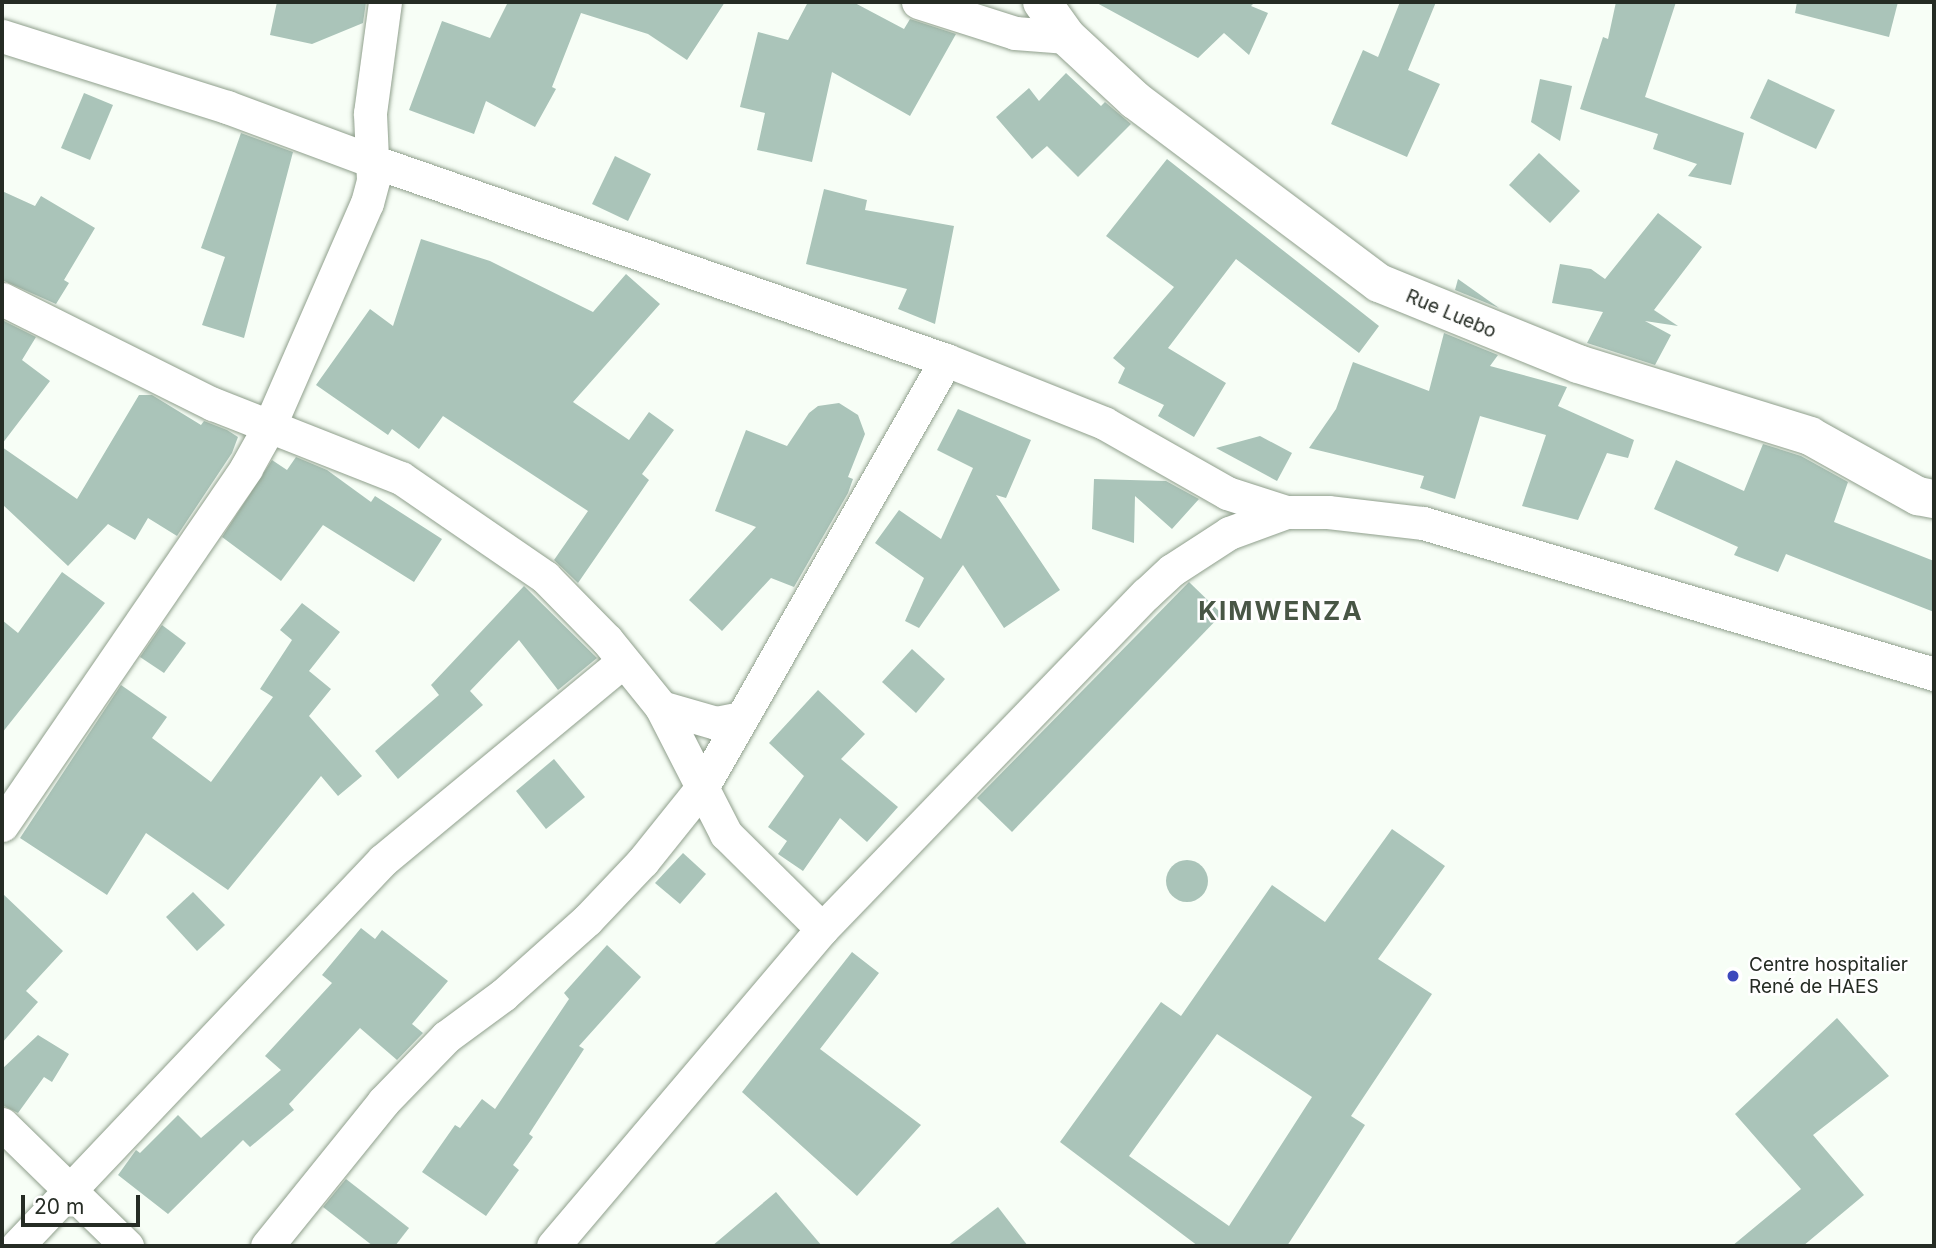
<!DOCTYPE html>
<html>
<head>
<meta charset="utf-8">
<style>
  body { margin:0 }
  #map { position:relative; width:1936px; height:1248px; overflow:hidden; background:#f7fef6; font-family:Inter,sans-serif }
  div>[style] { position:absolute }
  .building>* { inset:0; background:#aac4b9 }
  .round { border-radius:50% }
  .roads { filter:drop-shadow(0 0 2px #8f9f8c) drop-shadow(0 0 2px #8f9f8c) }
  .street>* { height:33px; margin:-16.5px; padding:0 16.5px; transform-origin:16.5px; border-radius:16.5px; background:#fff }
  .secondary>* { height:38px; margin:-19px; padding:0 19px; transform-origin:19px; border-radius:19px; background:#fff }
  .dots>* { width:19px; height:19px; translate:-50% -50%; box-sizing:border-box; border:4px solid #fff; border-radius:50% }
  span { translate:-50% -50%; white-space:nowrap; text-align:center; line-height:1.15; -webkit-text-stroke:5px #fff; paint-order:stroke }
  .street-label { font-size:19px; color:#252c24 }
  .poi-label { font-size:19px; color:#252c24 }
  .left { translate:0 -50%; text-align:left }
  .district-label { font-size:26px; color:#485645; font-weight:700; letter-spacing:2px }
  .frame { position:absolute; inset:0; border:4px solid #252c24; pointer-events:none }
  .scale { position:absolute; left:21px; top:1195px; width:119px; height:32px; box-sizing:border-box; border:4px solid #252c24; border-top:0; padding-left:9px; font-size:21px; line-height:24px; white-space:nowrap; color:#252c24; -webkit-text-stroke:5px #fff; paint-order:stroke }
</style>
</head>
<body>
<div id="map">
  <div class="building">
    <i style="clip-path:polygon(277px 2px,366px 2px,363px 23px,312px 44px,270px 35px)"></i>
    <i style="clip-path:polygon(508px 2px,725px 2px,687px 60px,648px 34px,581px 13px,552px 87px,556px 89px,535px 127px,486px 101px,474px 134px,409px 110px,442px 21px,490px 38px)"></i>
    <i style="clip-path:polygon(808px 2px,853px 2px,904px 29px,910px 19px,956px 34px,910px 116px,832px 72px,812px 162px,757px 150px,765px 113px,740px 107px,758px 32px,788px 40px)"></i>
    <i style="clip-path:polygon(1095px 2px,1255px 2px,1251px 6px,1268px 13px,1249px 55px,1224px 33px,1198px 58px)"></i>
    <i style="clip-path:polygon(1400px 2px,1436px 2px,1408px 70px,1440px 84px,1407px 157px,1331px 124px,1363px 50px,1378px 57px)"></i>
    <i style="clip-path:polygon(1616px 2px,1676px 2px,1645px 97px,1744px 133px,1731px 185px,1688px 176px,1697px 164px,1653px 149px,1658px 134px,1580px 109px,1603px 37px,1608px 39px)"></i>
    <i style="clip-path:polygon(1797px 2px,1898px 2px,1889px 37px,1795px 13px)"></i>
    <i style="clip-path:polygon(1066px 73px,1101px 106px,1105px 102px,1131px 124px,1078px 177px,1047px 146px,1032px 159px,996px 117px,1029px 88px,1039px 101px)"></i>
    <i style="clip-path:polygon(1540px 79px,1572px 86px,1560px 141px,1531px 122px)"></i>
    <i style="clip-path:polygon(1768px 79px,1835px 110px,1816px 149px,1750px 118px)"></i>
    <i style="clip-path:polygon(84px 93px,113px 105px,90px 160px,61px 148px)"></i>
    <i style="clip-path:polygon(241px 133px,293px 152px,244px 338px,202px 325px,225px 257px,201px 248px)"></i>
    <i style="clip-path:polygon(1539px 153px,1580px 191px,1550px 223px,1509px 185px)"></i>
    <i style="clip-path:polygon(615px 156px,651px 174px,628px 221px,592px 204px)"></i>
    <i style="clip-path:polygon(1167px 159px,1379px 326px,1359px 353px,1236px 259px,1168px 348px,1226px 383px,1194px 437px,1158px 416px,1164px 405px,1118px 383px,1125px 368px,1113px 358px,1174px 287px,1106px 236px)"></i>
    <i style="clip-path:polygon(824px 189px,867px 200px,865px 210px,954px 226px,935px 324px,898px 309px,907px 289px,806px 264px)"></i>
    <i style="clip-path:polygon(2px 191px,35px 206px,41px 196px,95px 228px,64px 280px,69px 283px,56px 304px,2px 280px)"></i>
    <i style="clip-path:polygon(1658px 213px,1702px 247px,1654px 310px,1678px 326px,1645px 321px,1671px 335px,1655px 365px,1587px 343px,1603px 312px,1552px 303px,1560px 264px,1591px 269px,1605px 279px)"></i>
    <i style="clip-path:polygon(421px 239px,490px 261px,593px 312px,626px 274px,660px 304px,573px 402px,629px 440px,649px 412px,674px 430px,642px 474px,649px 480px,578px 583px,554px 560px,588px 511px,443px 416px,419px 449px,392px 429px,388px 435px,316px 385px,370px 309px,393px 326px)"></i>
    <i style="clip-path:polygon(1458px 279px,1499px 308px,1455px 290px)"></i>
    <i style="clip-path:polygon(2px 320px,36px 337px,22px 360px,50px 381px,2px 444px)"></i>
    <i style="clip-path:polygon(1444px 333px,1498px 355px,1490px 366px,1567px 387px,1558px 406px,1634px 440px,1628px 458px,1607px 453px,1578px 520px,1522px 506px,1546px 435px,1480px 416px,1455px 499px,1420px 488px,1424px 476px,1309px 448px,1336px 409px,1353px 362px,1429px 391px)"></i>
    <i style="clip-path:polygon(139px 395px,152px 395px,201px 425px,204px 421px,227px 430px,238px 437px,232px 453px,177px 536px,148px 518px,135px 540px,108px 524px,68px 566px,2px 504px,2px 447px,77px 499px)"></i>
    <i style="clip-path:polygon(839px 403px,858px 415px,865px 434px,848px 477px,853px 479px,848px 493px,794px 587px,771px 578px,722px 631px,689px 600px,756px 527px,715px 511px,746px 430px,787px 446px,809px 413px,818px 406px)"></i>
    <i style="clip-path:polygon(958px 409px,1031px 440px,1006px 498px,996px 495px,1060px 590px,1004px 628px,963px 565px,919px 628px,905px 621px,924px 578px,875px 543px,899px 510px,941px 539px,973px 468px,937px 450px)"></i>
    <i style="clip-path:polygon(1260px 436px,1292px 453px,1277px 481px,1216px 448px)"></i>
    <i style="clip-path:polygon(1763px 444px,1801px 456px,1848px 482px,1834px 522px,1934px 561px,1934px 612px,1786px 554px,1778px 572px,1734px 555px,1738px 547px,1654px 509px,1676px 460px,1744px 491px)"></i>
    <i style="clip-path:polygon(296px 457px,327px 470px,371px 502px,375px 496px,442px 539px,414px 582px,323px 525px,281px 581px,222px 537px,272px 460px,287px 470px)"></i>
    <i style="clip-path:polygon(1094px 479px,1166px 481px,1199px 499px,1172px 529px,1135px 496px,1134px 543px,1092px 529px)"></i>
    <i style="clip-path:polygon(62px 572px,105px 603px,2px 733px,2px 620px,18px 633px)"></i>
    <i style="clip-path:polygon(1189px 582px,1222px 614px,1012px 832px,977px 798px)"></i>
    <i style="clip-path:polygon(524px 586px,597px 658px,558px 690px,519px 640px,470px 691px,483px 705px,398px 779px,375px 751px,439px 695px,431px 685px)"></i>
    <i style="clip-path:polygon(302px 603px,340px 632px,309px 671px,331px 689px,309px 716px,362px 776px,338px 796px,321px 776px,228px 890px,146px 833px,107px 895px,20px 838px,121px 685px,167px 717px,152px 738px,211px 782px,273px 697px,260px 689px,292px 640px,280px 630px)"></i>
    <i style="clip-path:polygon(162px 625px,186px 643px,164px 673px,140px 657px)"></i>
    <i style="clip-path:polygon(912px 649px,945px 679px,916px 713px,882px 682px)"></i>
    <i style="clip-path:polygon(818px 690px,865px 734px,841px 759px,898px 807px,867px 842px,840px 818px,803px 871px,778px 854px,787px 841px,768px 827px,804px 776px,769px 743px)"></i>
    <i style="clip-path:polygon(554px 759px,585px 797px,546px 829px,516px 791px)"></i>
    <i style="clip-path:polygon(evenodd,1392px 829px,1445px 866px,1378px 959px,1432px 994px,1351px 1116px,1365px 1125px,1287px 1246px,1198px 1246px,1060px 1142px,1161px 1002px,1181px 1016px,1272px 885px,1325px 922px,1392px 829px,1217px 1034px,1312px 1097px,1229px 1226px,1129px 1156px,1217px 1034px)"></i>
    <i style="clip-path:polygon(683px 853px,706px 874px,680px 904px,655px 883px)"></i>
    <i class="round" style="left:1166px;top:860px;width:42px;height:42px"></i>
    <i style="clip-path:polygon(193px 892px,225px 925px,197px 951px,166px 917px)"></i>
    <i style="clip-path:polygon(2px 893px,63px 951px,26px 991px,38px 1002px,2px 1043px)"></i>
    <i style="clip-path:polygon(361px 928px,375px 939px,382px 930px,448px 981px,412px 1024px,423px 1033px,397px 1060px,360px 1028px,289px 1104px,294px 1110px,250px 1147px,243px 1140px,168px 1214px,118px 1175px,136px 1150px,140px 1153px,178px 1115px,201px 1138px,281px 1070px,265px 1056px,332px 983px,322px 975px)"></i>
    <i style="clip-path:polygon(607px 945px,641px 977px,579px 1046px,584px 1049px,529px 1134px,533px 1137px,513px 1165px,519px 1170px,486px 1216px,422px 1172px,455px 1125px,460px 1128px,482px 1099px,495px 1109px,569px 999px,564px 993px)"></i>
    <i style="clip-path:polygon(852px 952px,879px 973px,820px 1049px,921px 1125px,857px 1196px,742px 1092px)"></i>
    <i style="clip-path:polygon(1837px 1018px,1889px 1076px,1813px 1135px,1864px 1195px,1803px 1246px,1732px 1246px,1801px 1189px,1735px 1114px)"></i>
    <i style="clip-path:polygon(38px 1035px,69px 1054px,52px 1082px,44px 1077px,18px 1113px,2px 1105px,2px 1069px)"></i>
    <i style="clip-path:polygon(346px 1179px,409px 1228px,395px 1246px,373px 1246px,323px 1207px)"></i>
    <i style="clip-path:polygon(776px 1192px,822px 1246px,712px 1246px)"></i>
    <i style="clip-path:polygon(998px 1207px,1028px 1246px,947px 1246px)"></i>
  </div>
  <div class="roads">
    <div class="street">
      <i style="left:918px;top:2px;width:102px;rotate:17.7deg"></i>
      <i style="left:1015px;top:33px;width:52px;rotate:4.4deg"></i>
      <i style="left:2px;top:36px;width:236px;rotate:17.5deg"></i>
      <i style="left:227px;top:107px;width:155px;rotate:20.4deg"></i>
      <i style="left:372px;top:161px;width:608px;rotate:19.12deg"></i>
      <i style="left:946px;top:360px;width:170px;rotate:21.7deg"></i>
      <i style="left:1104px;top:423px;width:142px;rotate:29.6deg"></i>
      <i style="left:1227px;top:493px;width:62px;rotate:17.9deg"></i>
      <i style="left:1286px;top:512px;width:42px"></i>
      <i style="left:1328px;top:512px;width:96px;rotate:6.6deg"></i>
      <i style="left:1423px;top:523px;width:533px;rotate:16.46deg"></i>
      <i style="left:2px;top:299px;width:236px;rotate:26.5deg"></i>
      <i style="left:213px;top:404px;width:202px;rotate:21.5deg"></i>
      <i style="left:401px;top:478px;width:175px;rotate:34.5deg"></i>
      <i style="left:545px;top:577px;width:88px;rotate:45.5deg"></i>
      <i style="left:607px;top:640px;width:86px;rotate:51.1deg"></i>
      <i style="left:661px;top:707px;width:143px;rotate:62.9deg"></i>
      <i style="left:726px;top:834px;width:135px;rotate:44.7deg"></i>
      <i style="left:661px;top:707px;width:57px;rotate:16.2deg"></i>
      <i style="left:716px;top:723px;width:26px;rotate:-11deg"></i>
      <i style="left:2px;top:825px;width:432px;rotate:-55.6deg"></i>
      <i style="left:246px;top:468px;width:47px;rotate:-60.7deg"></i>
      <i style="left:269px;top:427px;width:244px;rotate:-66.4deg"></i>
      <i style="left:367px;top:203px;width:24px;rotate:-75deg"></i>
      <i style="left:373px;top:180px;width:67px;rotate:-92.6deg"></i>
      <i style="left:370px;top:113px;width:112px;rotate:-82.3deg"></i>
      <i style="left:2px;top:1124px;width:175px;rotate:44.3deg"></i>
      <i style="left:17px;top:1246px;width:532px;rotate:-46.52deg"></i>
      <i style="left:383px;top:860px;width:310px;rotate:-39.6deg"></i>
      <i style="left:267px;top:1246px;width:185px;rotate:-51.1deg"></i>
      <i style="left:383px;top:1102px;width:91px;rotate:-45.9deg"></i>
      <i style="left:446px;top:1037px;width:71px;rotate:-36.4deg"></i>
      <i style="left:503px;top:995px;width:113px;rotate:-41.8deg"></i>
      <i style="left:587px;top:920px;width:81px;rotate:-46.5deg"></i>
      <i style="left:643px;top:861px;width:96px;rotate:-51.3deg"></i>
      <i style="left:703px;top:786px;width:490px;rotate:-60.3deg"></i>
      <i style="left:553px;top:1246px;width:416px;rotate:-49.7deg"></i>
      <i style="left:822px;top:929px;width:466px;rotate:-46deg"></i>
      <i style="left:1146px;top:594px;width:35px;rotate:-43deg"></i>
      <i style="left:1172px;top:570px;width:68px;rotate:-33deg"></i>
      <i style="left:1229px;top:533px;width:61px;rotate:-20.2deg"></i>
    </div>
    <div class="secondary">
      <i style="left:1042px;top:2px;width:43px;rotate:54.5deg"></i>
      <i style="left:1067px;top:37px;width:93px;rotate:42.8deg"></i>
      <i style="left:1135px;top:100px;width:305px;rotate:36.9deg"></i>
      <i style="left:1379px;top:283px;width:215px;rotate:22.1deg"></i>
      <i style="left:1578px;top:364px;width:243px;rotate:17.2deg"></i>
      <i style="left:1810px;top:436px;width:124px;rotate:29.1deg"></i>
      <i style="left:1918px;top:496px;width:16px;rotate:11deg"></i>
    </div>
  </div>
  <div class="dots">
    <i style="left:1733px;top:976px;background:#3c49bc"></i>
  </div>
  <div class="street-label">
    <span style="left:1451px;top:314px;rotate:23deg">Rue Luebo</span>
  </div>
  <div class="poi-label">
    <span class="left" style="left:1749px;top:976px">Centre hospitalier<br>René de HAES</span>
  </div>
  <div class="district-label">
    <span style="left:1281px;top:611px">KIMWENZA</span>
  </div>
  <div class="frame"></div>
  <div class="scale">20 m</div>
</div>
</body>
</html>
